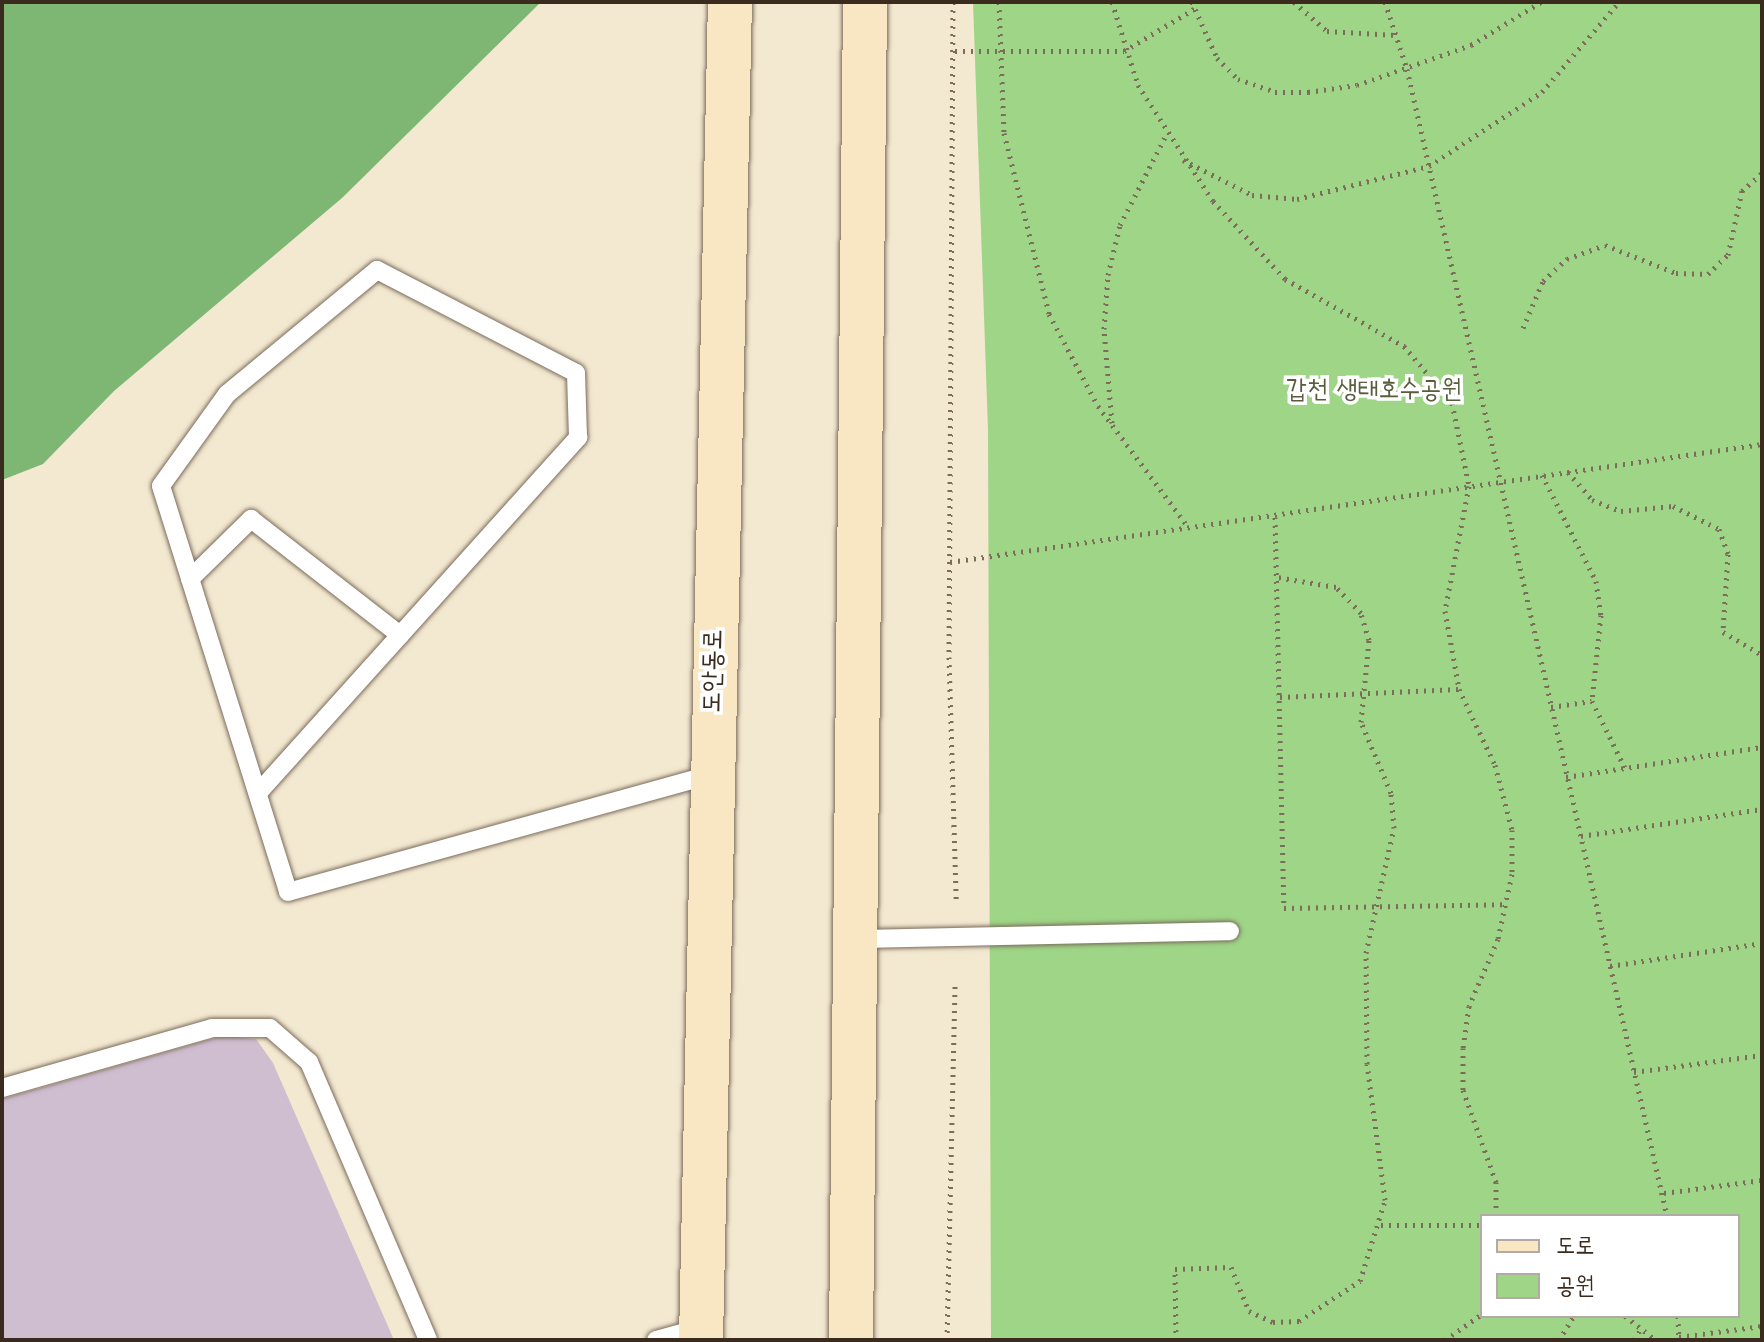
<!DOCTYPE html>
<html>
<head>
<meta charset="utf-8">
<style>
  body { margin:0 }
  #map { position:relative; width:1764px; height:1342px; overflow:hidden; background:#f3e8d0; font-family:"Comic Neue","Poor Story",sans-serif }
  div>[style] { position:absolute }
  .industrial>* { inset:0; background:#cfbdd0 }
  .green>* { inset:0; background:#9ed586 }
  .forest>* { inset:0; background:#7eb673 }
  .path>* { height:5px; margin-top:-2.5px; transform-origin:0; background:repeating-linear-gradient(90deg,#7b6c5c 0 2px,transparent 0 8px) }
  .roads { filter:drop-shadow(0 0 2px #7b6c5c) drop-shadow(0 0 2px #7b6c5c) }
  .service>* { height:18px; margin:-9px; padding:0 9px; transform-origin:9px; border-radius:9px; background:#fff }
  .secondary>* { height:44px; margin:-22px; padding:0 22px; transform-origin:22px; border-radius:22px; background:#f9e7c3 }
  span { translate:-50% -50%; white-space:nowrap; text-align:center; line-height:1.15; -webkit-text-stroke:7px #fff; paint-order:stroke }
  .park-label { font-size:26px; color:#595d3d }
  .street-label { font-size:26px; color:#3b2a1e }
  .frame { position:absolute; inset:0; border:4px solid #3b2a1e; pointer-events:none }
  .legend { position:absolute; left:1480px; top:1214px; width:260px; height:104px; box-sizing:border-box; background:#fff; border:2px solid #b1aaa5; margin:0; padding:10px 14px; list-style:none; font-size:24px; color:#3b2a1e }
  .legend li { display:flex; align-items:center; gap:16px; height:40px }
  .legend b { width:40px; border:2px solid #b1aaa5 }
</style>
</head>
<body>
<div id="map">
  <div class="industrial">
    <i style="clip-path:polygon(222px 1036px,256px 1039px,273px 1063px,394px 1340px,2px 1340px,2px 1099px)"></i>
  </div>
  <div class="green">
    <i style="clip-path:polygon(evenodd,973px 2px,1762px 2px,1762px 1340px,991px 1340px,988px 430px,973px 2px,1482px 1216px,1738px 1216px,1738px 1316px,1482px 1316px,1482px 1216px)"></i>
  </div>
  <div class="forest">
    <i style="clip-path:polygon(2px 2px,541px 2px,342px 198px,114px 391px,43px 464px,2px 480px)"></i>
  </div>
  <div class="path">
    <i style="left:953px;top:2px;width:655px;rotate:90.35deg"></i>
    <i style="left:949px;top:657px;width:242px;rotate:88.3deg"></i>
    <i style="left:999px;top:2px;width:131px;rotate:87.8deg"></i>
    <i style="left:1004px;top:133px;width:187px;rotate:76deg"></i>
    <i style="left:1049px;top:314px;width:104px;rotate:62deg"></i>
    <i style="left:1098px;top:406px;width:152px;rotate:53.3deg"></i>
    <i style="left:1112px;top:2px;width:87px;rotate:72.6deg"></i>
    <i style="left:1138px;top:85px;width:138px;rotate:57.1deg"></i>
    <i style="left:1213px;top:201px;width:106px;rotate:47.3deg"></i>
    <i style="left:1285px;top:279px;width:137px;rotate:29.4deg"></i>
    <i style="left:1404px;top:346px;width:75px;rotate:49.9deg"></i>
    <i style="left:1452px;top:403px;width:85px;rotate:78.4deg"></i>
    <i style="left:1469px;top:486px;width:127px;rotate:100.9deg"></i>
    <i style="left:1445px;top:611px;width:79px;rotate:79.8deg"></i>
    <i style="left:1459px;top:689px;width:84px;rotate:64.7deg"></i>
    <i style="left:1495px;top:765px;width:67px;rotate:75.3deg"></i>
    <i style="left:1512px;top:830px;width:44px;rotate:90deg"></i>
    <i style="left:1512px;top:874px;width:66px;rotate:102.2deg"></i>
    <i style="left:1498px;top:939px;width:73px;rotate:113.4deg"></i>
    <i style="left:1469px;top:1006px;width:42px;rotate:98.1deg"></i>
    <i style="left:1463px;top:1048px;width:42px;rotate:90deg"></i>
    <i style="left:1463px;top:1090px;width:98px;rotate:70.3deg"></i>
    <i style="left:1496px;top:1182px;width:34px;rotate:90deg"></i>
    <i style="left:1192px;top:2px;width:61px;rotate:65.9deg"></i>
    <i style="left:1217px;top:58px;width:30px;rotate:45deg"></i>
    <i style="left:1238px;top:79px;width:39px;rotate:19deg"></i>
    <i style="left:1275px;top:92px;width:33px"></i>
    <i style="left:1308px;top:92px;width:49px;rotate:-8.1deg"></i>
    <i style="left:1357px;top:85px;width:121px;rotate:-19.3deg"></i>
    <i style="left:1471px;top:45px;width:82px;rotate:-31.6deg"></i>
    <i style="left:1294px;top:2px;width:44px;rotate:41.3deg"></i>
    <i style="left:1327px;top:31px;width:69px;rotate:3.3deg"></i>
    <i style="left:1385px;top:2px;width:71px;rotate:71.8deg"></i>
    <i style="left:1407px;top:69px;width:1176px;rotate:77.23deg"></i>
    <i style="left:955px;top:51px;width:169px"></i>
    <i style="left:1124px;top:51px;width:82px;rotate:-31deg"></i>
    <i style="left:1183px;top:160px;width:77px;rotate:26.9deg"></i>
    <i style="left:1252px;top:195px;width:45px;rotate:5.1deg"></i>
    <i style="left:1297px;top:199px;width:136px;rotate:-14deg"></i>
    <i style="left:1429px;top:166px;width:135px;rotate:-33.2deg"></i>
    <i style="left:1542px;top:92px;width:118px;rotate:-49.5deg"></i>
    <i style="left:1523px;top:328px;width:51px;rotate:-66.9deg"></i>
    <i style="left:1543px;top:281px;width:33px;rotate:-43deg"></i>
    <i style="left:1567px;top:259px;width:40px;rotate:-20.2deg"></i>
    <i style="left:1605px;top:245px;width:76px;rotate:21.5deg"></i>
    <i style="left:1676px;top:273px;width:32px;rotate:2deg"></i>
    <i style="left:1708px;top:274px;width:28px;rotate:-44deg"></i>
    <i style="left:1728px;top:255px;width:66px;rotate:-77.7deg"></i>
    <i style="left:1742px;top:191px;width:27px;rotate:-42deg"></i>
    <i style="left:1112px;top:423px;width:94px;rotate:-94.9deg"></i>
    <i style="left:1104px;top:329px;width:54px;rotate:-85.8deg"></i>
    <i style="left:1108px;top:275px;width:51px;rotate:-76.5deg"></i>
    <i style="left:1120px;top:225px;width:103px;rotate:-62.9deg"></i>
    <i style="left:1568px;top:472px;width:37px;rotate:49deg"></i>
    <i style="left:1592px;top:500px;width:31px;rotate:21deg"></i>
    <i style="left:1621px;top:511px;width:52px;rotate:-5.5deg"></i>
    <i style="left:1673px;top:506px;width:51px;rotate:26.6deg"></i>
    <i style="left:1719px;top:529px;width:27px;rotate:70deg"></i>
    <i style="left:1728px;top:554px;width:78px;rotate:93.7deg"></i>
    <i style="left:1723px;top:632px;width:45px;rotate:30.5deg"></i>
    <i style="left:1542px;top:475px;width:119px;rotate:63deg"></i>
    <i style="left:1596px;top:581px;width:34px;rotate:82deg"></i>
    <i style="left:1601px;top:615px;width:86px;rotate:96deg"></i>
    <i style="left:1592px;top:701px;width:75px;rotate:63.8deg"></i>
    <i style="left:1275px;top:517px;width:391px;rotate:88.7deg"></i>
    <i style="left:1284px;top:908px;width:220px;rotate:-1deg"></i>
    <i style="left:950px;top:562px;width:821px;rotate:-8.27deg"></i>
    <i style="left:1280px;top:697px;width:179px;rotate:-2.6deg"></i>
    <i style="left:1551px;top:707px;width:41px;rotate:-8.3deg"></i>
    <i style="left:1566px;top:777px;width:198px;rotate:-8.7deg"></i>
    <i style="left:1581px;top:836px;width:183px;rotate:-8.5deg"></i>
    <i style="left:1610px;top:966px;width:154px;rotate:-8.6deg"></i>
    <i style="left:1634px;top:1072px;width:129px;rotate:-7.6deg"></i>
    <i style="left:1664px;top:1193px;width:99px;rotate:-7.6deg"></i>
    <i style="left:1381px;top:1225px;width:101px"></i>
    <i style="left:1625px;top:1316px;width:39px;rotate:38deg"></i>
    <i style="left:1678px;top:1316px;width:23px;rotate:88deg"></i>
    <i style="left:1679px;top:1337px;width:84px;rotate:-7.5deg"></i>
    <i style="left:947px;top:1340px;width:357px;rotate:-88.7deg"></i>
    <i style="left:1176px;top:1340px;width:71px;rotate:-90.8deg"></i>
    <i style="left:1175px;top:1269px;width:56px;rotate:-2deg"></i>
    <i style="left:1231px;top:1267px;width:48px;rotate:67.8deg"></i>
    <i style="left:1249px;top:1311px;width:26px;rotate:25deg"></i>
    <i style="left:1273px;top:1322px;width:26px;rotate:-2deg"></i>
    <i style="left:1299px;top:1321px;width:73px;rotate:-33.3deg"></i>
    <i style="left:1360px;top:1281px;width:85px;rotate:-72.8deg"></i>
    <i style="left:1385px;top:1200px;width:137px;rotate:-97.5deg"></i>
    <i style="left:1367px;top:1064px;width:111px;rotate:-90.5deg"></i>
    <i style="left:1366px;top:953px;width:128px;rotate:-77.4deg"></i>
    <i style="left:1394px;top:828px;width:35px;rotate:-95deg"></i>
    <i style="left:1391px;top:793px;width:77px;rotate:-112.9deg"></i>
    <i style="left:1361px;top:722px;width:82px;rotate:-84.4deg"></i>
    <i style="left:1369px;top:640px;width:28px;rotate:-107deg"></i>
    <i style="left:1361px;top:613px;width:36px;rotate:-134deg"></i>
    <i style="left:1336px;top:587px;width:60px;rotate:-170.4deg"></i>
    <i style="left:1445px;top:1340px;width:45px;rotate:-35.1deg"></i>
    <i style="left:1559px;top:1340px;width:28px;rotate:-58deg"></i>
    <i style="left:1635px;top:1340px;width:13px;rotate:-63deg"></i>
  </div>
  <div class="roads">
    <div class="service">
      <i style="left:190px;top:579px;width:86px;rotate:-44.5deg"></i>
      <i style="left:251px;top:519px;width:189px;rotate:37.9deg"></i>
      <i style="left:258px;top:793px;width:479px;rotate:-48deg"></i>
      <i style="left:578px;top:437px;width:64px;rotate:-91.8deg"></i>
      <i style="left:576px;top:373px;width:224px;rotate:-152.6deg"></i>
      <i style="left:377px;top:270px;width:195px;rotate:140.4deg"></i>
      <i style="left:227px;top:394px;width:113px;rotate:125.7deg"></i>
      <i style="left:161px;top:486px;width:425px;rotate:72.6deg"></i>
      <i style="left:288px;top:892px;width:438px;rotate:-15.5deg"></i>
      <i style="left:858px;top:939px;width:372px;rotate:-1.2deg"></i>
      <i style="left:2px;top:1088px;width:218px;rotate:-15.9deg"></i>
      <i style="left:212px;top:1028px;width:58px"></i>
      <i style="left:270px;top:1028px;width:52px;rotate:41.1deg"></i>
      <i style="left:309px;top:1062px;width:302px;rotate:66.8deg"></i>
      <i style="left:656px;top:1340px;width:46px;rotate:-15.3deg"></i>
    </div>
    <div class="secondary">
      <i style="left:701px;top:1340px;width:1338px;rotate:-88.76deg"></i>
      <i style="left:851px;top:1340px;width:1338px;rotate:-89.4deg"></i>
    </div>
  </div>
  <div class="park-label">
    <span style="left:1374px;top:390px">갑천 생태호수공원</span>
  </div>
  <div class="street-label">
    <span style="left:713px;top:671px;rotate:-89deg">도안동로</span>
  </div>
  <div class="frame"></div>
  <ul class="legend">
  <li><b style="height:10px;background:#f9e7c3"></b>도로</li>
  <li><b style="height:22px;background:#9ed586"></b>공원</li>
  </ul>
</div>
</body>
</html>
